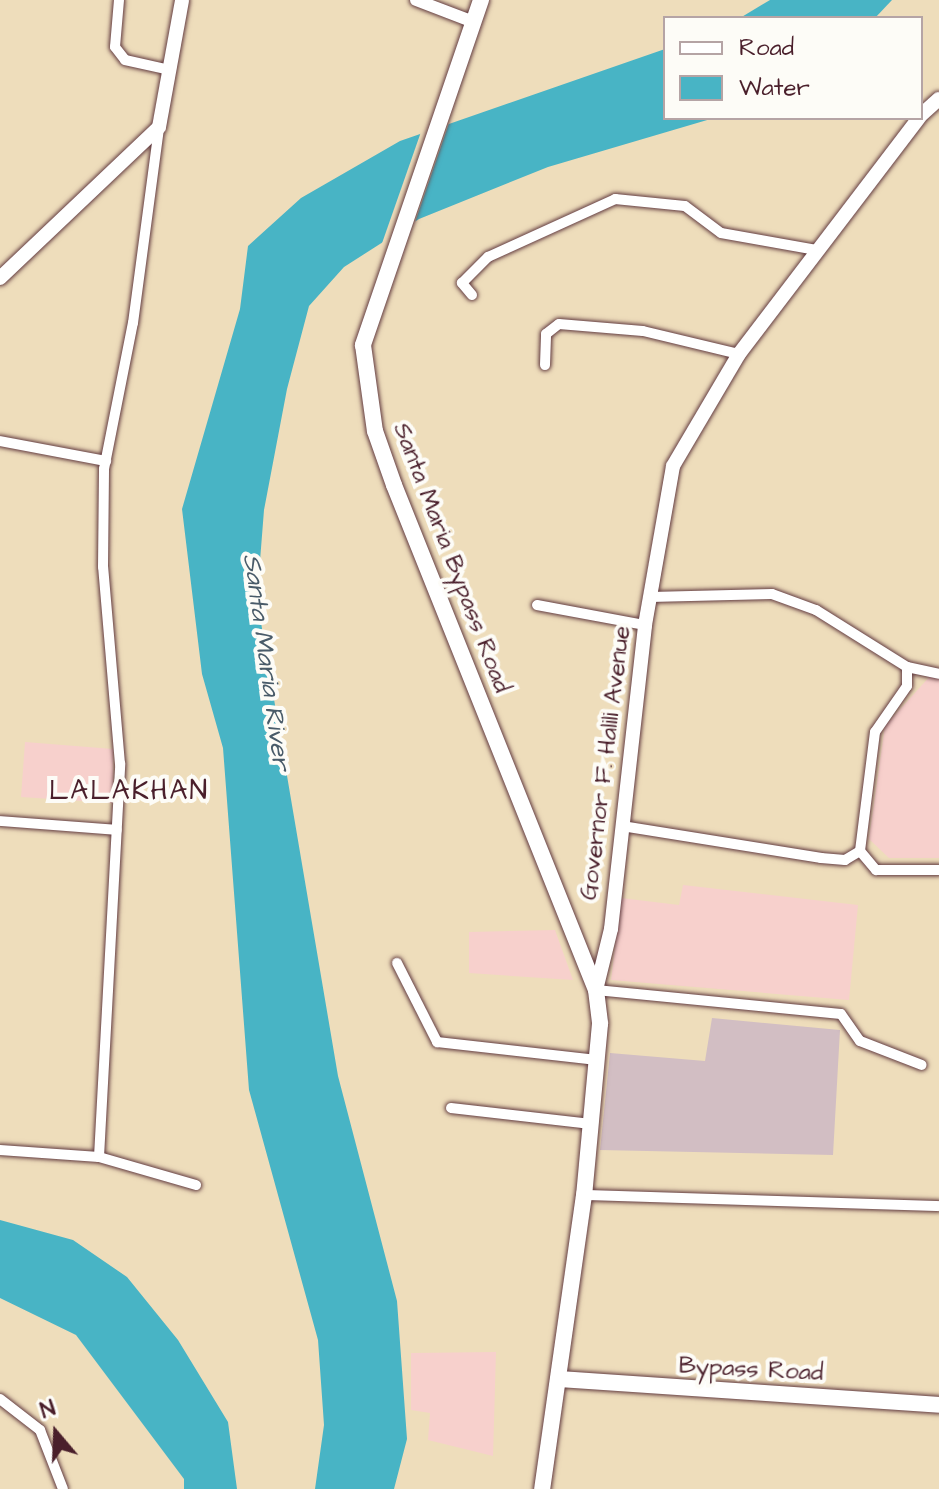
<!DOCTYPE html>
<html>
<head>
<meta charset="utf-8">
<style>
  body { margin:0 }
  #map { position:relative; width:939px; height:1489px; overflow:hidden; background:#edb; font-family:"Architects Daughter",sans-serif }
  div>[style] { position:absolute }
  .built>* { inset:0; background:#f7d0cc }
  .industrial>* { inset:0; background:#d2bec3 }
  .water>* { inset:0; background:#48b4c5 }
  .pier>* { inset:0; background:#edb }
  .roads { filter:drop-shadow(0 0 2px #633c41) drop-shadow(0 0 2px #633c41) }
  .minor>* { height:10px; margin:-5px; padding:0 5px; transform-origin:5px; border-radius:5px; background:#fff }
  .tertiary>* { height:12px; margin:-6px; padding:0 6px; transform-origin:6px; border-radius:6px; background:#fff }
  .secondary>* { height:14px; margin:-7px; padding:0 7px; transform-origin:7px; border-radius:7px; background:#fff }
  .primary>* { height:16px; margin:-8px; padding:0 8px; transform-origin:8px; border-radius:8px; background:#fff }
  span { translate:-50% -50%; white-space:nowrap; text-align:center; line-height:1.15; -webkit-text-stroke:8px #fdfcf7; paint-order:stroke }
  .street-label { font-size:24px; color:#4a1f2b }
  .water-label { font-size:26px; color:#495b69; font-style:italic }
  .quarter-label { font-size:28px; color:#4a1f2b; letter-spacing:2px }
  .legend { position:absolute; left:663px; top:16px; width:260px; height:104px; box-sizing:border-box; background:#fdfcf7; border:2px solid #b5a4a5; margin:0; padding:10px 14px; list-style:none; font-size:24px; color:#4a1f2b }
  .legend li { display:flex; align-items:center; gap:16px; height:40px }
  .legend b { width:40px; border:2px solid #b5a4a5 }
  .north { position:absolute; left:16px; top:1393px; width:80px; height:80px; -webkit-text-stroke:6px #fdfcf7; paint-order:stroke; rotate:341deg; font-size:22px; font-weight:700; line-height:32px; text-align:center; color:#4a1f2b }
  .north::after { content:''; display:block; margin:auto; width:28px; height:36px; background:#4a1f2b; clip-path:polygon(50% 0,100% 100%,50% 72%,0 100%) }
</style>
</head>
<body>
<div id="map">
  <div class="built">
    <i style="clip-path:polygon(931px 675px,939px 676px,939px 858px,889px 858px,869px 839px,885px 726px)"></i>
    <i style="clip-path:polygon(25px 742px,113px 749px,113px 803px,21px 797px)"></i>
    <i style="clip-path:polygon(683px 885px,858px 905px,849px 1000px,611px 980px,621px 898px,679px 905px)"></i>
    <i style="clip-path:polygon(555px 930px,573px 980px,469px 973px,469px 932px)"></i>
    <i style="clip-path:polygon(496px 1352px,493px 1456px,428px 1440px,430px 1413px,411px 1410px,411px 1353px)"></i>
  </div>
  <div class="industrial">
    <i style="clip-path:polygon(712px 1018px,840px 1030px,833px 1155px,600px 1150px,610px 1053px,705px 1061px)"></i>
  </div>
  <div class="water">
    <i style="clip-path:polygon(770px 0,892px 0,875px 18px,740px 18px)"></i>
    <i style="clip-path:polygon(665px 49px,665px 118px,714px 118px,548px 167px,419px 219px,344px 267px,309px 306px,287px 389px,264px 510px,257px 599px,338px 1076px,397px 1301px,407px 1439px,394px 1489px,315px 1489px,324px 1425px,318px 1340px,249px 1090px,223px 748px,202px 674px,182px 509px,240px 309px,248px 246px,301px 198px,400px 141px)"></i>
    <i style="clip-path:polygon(0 1220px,73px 1240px,127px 1277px,178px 1340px,228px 1422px,237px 1489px,184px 1489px,184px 1479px,76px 1335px,0 1298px)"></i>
  </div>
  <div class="pier">
    <i style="clip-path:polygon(450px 120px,413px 228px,380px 249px,422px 129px)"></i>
  </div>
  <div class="roads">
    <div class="minor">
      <i style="left:119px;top:0;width:47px;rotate:94.9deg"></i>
      <i style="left:115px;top:47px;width:16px;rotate:52deg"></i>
      <i style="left:125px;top:60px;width:42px;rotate:12.4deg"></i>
      <i style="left:472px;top:295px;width:16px;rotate:-130deg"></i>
      <i style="left:462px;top:283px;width:37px;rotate:-45deg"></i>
      <i style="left:488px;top:257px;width:140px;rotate:-24.5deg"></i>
      <i style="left:615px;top:199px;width:70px;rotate:5.7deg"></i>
      <i style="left:685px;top:206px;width:45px;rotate:36.9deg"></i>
      <i style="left:721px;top:233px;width:97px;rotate:10.1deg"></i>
      <i style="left:545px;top:365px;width:31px;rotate:-88deg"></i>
      <i style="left:546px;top:334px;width:16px;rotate:-38deg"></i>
      <i style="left:559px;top:324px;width:84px;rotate:4.8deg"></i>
      <i style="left:643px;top:331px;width:99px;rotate:13.5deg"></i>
      <i style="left:0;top:441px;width:108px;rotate:10.7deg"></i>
      <i style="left:650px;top:597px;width:122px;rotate:-1.4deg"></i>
      <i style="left:772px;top:594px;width:47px;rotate:20deg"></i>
      <i style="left:816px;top:610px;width:107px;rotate:32.1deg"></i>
      <i style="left:907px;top:667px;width:19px;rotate:90deg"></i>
      <i style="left:907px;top:686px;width:56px;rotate:124.8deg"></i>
      <i style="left:875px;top:732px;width:120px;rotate:97.2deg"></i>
      <i style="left:860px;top:851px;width:25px;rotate:50deg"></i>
      <i style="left:876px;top:870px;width:63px"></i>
      <i style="left:537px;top:605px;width:110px;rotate:10.5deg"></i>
      <i style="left:907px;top:667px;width:33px;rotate:12deg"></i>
      <i style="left:0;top:821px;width:117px;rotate:4.4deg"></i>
      <i style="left:622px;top:826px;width:202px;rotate:9.1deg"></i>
      <i style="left:821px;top:858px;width:24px;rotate:5deg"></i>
      <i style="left:845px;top:860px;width:17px;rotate:-31deg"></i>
      <i style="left:397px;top:963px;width:89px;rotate:63.1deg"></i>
      <i style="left:437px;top:1042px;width:161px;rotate:6.4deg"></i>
      <i style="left:596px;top:990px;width:246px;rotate:5.6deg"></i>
      <i style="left:841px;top:1014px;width:33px;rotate:55deg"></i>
      <i style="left:860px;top:1041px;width:66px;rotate:21.2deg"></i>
      <i style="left:451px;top:1108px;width:141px;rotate:6.5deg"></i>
      <i style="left:0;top:1150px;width:99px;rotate:4deg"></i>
      <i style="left:99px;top:1157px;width:101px;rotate:16.1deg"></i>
      <i style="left:99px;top:1157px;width:394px;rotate:-86.9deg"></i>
      <i style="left:120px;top:764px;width:198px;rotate:-94.9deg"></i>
      <i style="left:103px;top:567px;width:98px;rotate:-89.4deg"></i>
      <i style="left:104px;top:469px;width:149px;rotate:-78.8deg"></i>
      <i style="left:133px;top:323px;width:198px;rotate:-82.4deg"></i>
      <i style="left:584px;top:1195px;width:355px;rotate:1.8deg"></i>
      <i style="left:0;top:1399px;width:51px;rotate:37.8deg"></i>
      <i style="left:40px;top:1430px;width:63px;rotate:68.7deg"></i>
    </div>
    <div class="tertiary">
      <i style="left:416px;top:0;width:62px;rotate:20.8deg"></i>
    </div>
    <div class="secondary">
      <i style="left:921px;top:115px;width:24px;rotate:-42deg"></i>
      <i style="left:0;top:278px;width:219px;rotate:-43.5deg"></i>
      <i style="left:159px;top:127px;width:129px;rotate:-79.7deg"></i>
      <i style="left:596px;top:990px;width:63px;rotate:-76.2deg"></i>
      <i style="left:611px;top:929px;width:306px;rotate:-83.6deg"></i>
      <i style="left:645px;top:625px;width:161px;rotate:-80deg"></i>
      <i style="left:673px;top:466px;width:130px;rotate:-59.5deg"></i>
      <i style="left:739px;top:354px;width:297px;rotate:-52.7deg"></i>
    </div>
    <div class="primary">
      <i style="left:481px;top:0;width:365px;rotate:108.9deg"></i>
      <i style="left:363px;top:345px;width:87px;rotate:82.1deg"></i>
      <i style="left:375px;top:431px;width:57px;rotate:70.6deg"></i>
      <i style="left:394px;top:485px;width:544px;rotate:68.2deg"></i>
      <i style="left:596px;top:990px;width:34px;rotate:83deg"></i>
      <i style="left:600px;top:1024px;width:172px;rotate:95.3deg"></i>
      <i style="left:584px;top:1195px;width:297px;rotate:98.1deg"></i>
      <i style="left:560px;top:1379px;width:380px;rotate:3.9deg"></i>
    </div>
  </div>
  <div class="street-label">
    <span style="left:451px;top:558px;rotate:69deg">Santa Maria Bypass Road</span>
    <span style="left:606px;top:763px;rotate:-83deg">Governor F. Halili Avenue</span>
    <span style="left:751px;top:1370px;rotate:3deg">Bypass Road</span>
  </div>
  <div class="water-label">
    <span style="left:266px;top:662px;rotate:82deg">Santa Maria River</span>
  </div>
  <div class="quarter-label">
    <span style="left:129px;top:791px">LALAKHAN</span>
  </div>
  <ul class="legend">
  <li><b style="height:10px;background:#fff"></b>Road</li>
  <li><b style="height:22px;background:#48b4c5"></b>Water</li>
  </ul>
  <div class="north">N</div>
</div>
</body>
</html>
